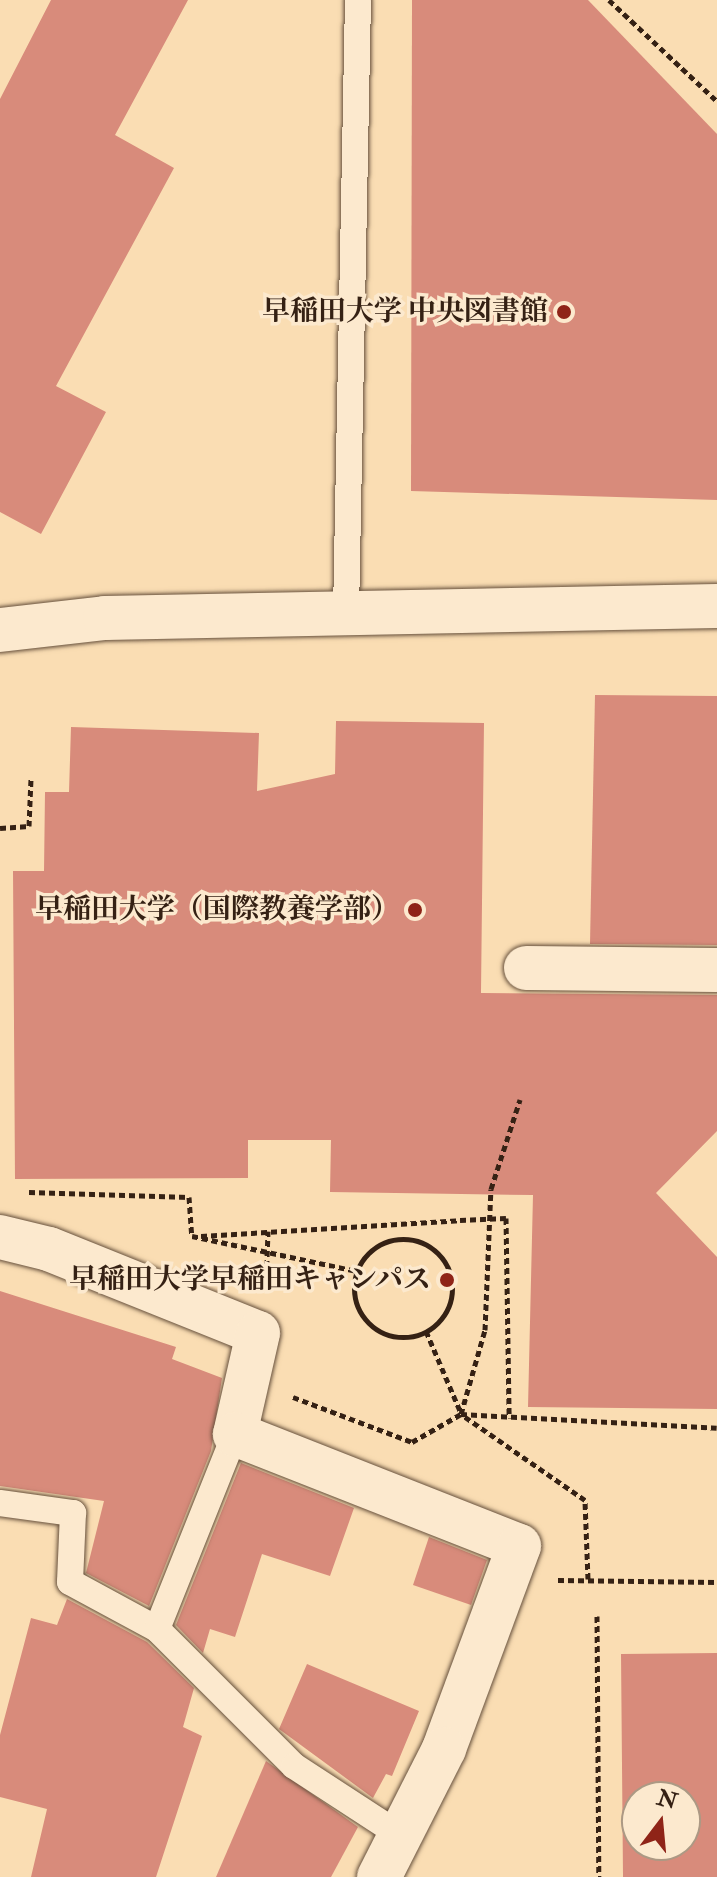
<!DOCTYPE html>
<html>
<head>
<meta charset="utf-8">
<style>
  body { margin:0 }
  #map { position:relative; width:717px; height:1877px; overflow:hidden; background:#faddb3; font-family:"IM FELL Double Pica","Noto Serif JP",serif }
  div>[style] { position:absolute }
  .building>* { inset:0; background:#d88b7b }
  .path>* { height:5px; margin-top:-2.5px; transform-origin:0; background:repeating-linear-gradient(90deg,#352114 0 6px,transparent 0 10px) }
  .path>.ring { margin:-2.5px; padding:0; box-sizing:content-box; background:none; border:5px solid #352114; border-radius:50% }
  .roads { filter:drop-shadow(0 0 2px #66503c) drop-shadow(0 0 2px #66503c) }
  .lane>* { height:26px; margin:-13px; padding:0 13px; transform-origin:13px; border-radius:13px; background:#fce9ce }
  .street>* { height:44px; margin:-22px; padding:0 22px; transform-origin:22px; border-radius:22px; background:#fce9ce }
  .secondary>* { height:44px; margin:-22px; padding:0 22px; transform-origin:22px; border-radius:22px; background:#fce9ce }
  .path-bridge>* { height:5px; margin-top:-2.5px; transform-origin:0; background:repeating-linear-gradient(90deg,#352114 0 6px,transparent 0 10px) }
  .dots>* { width:22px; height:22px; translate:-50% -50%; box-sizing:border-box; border:4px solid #fce9ce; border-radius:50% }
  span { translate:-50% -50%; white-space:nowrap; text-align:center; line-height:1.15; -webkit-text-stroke:7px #fce9ce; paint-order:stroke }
  .poi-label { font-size:28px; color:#352114; font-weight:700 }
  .right { translate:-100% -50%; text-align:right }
  .north { position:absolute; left:621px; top:1781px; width:80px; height:80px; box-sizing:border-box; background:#fce9ce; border:2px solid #ac9984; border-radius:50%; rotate:16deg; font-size:22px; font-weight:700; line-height:32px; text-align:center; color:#352114 }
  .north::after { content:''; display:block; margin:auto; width:28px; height:36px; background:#8f2418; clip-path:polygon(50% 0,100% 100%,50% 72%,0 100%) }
</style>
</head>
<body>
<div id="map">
  <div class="building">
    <i style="clip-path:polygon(51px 0,188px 0,115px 135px,174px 168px,56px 386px,106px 412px,41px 534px,0 512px,0 99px)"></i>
    <i style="clip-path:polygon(412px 0,588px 0,717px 134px,717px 500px,411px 491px)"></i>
    <i style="clip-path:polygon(595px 695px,717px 696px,717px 945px,590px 944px)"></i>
    <i style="clip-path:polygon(336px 721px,484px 723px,481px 993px,717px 995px,717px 1131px,656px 1193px,717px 1257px,717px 1409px,528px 1407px,533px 1195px,330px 1192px,331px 1140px,248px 1140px,248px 1178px,15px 1179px,13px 871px,44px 871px,45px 792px,69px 792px,71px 727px,259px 733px,257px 791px,335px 774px)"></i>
    <i style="clip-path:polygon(0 1291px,176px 1347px,172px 1359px,222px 1378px,211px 1451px,149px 1606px,86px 1573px,104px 1501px,0 1486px)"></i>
    <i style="clip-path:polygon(241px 1463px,354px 1508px,330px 1576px,262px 1554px,235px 1637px,210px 1629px,203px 1653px,176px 1625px)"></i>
    <i style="clip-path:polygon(429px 1537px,487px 1560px,471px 1605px,413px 1585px)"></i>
    <i style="clip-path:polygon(67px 1599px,147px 1642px,194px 1688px,183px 1727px,202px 1736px,156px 1877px,31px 1877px,47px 1809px,0 1797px,0 1735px,31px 1618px,57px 1625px)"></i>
    <i style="clip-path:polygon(evenodd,717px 1653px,717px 1877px,623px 1877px,621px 1654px,717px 1653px,637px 1797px,685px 1797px,685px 1845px,637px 1845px,637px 1797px)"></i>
    <i style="clip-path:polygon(307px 1664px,419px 1711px,392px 1776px,386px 1774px,373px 1798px,279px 1729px)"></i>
    <i style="clip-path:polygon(266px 1761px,358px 1827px,331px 1877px,216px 1877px)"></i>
  </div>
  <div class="path">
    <i style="left:609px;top:0;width:148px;rotate:43.1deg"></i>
    <i style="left:0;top:828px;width:29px;rotate:-4deg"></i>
    <i style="left:29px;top:826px;width:48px;rotate:-87.6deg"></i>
    <i style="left:29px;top:1192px;width:160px;rotate:1.8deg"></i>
    <i style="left:189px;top:1197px;width:39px;rotate:86deg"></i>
    <i style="left:192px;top:1236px;width:169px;rotate:12deg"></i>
    <i style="left:506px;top:1218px;width:200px;rotate:89.1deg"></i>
    <i style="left:201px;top:1236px;width:259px;rotate:-3.5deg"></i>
    <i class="ring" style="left:354px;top:1239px;width:93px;height:93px"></i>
    <i style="left:266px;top:1286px;width:55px;rotate:-87.9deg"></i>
    <i style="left:426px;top:1331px;width:89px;rotate:66.9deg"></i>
    <i style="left:293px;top:1397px;width:127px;rotate:20.7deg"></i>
    <i style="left:412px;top:1442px;width:56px;rotate:-29.7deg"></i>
    <i style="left:461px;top:1414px;width:87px;rotate:-74.1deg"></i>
    <i style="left:485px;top:1330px;width:141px;rotate:-87.6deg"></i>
    <i style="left:491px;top:1189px;width:94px;rotate:-72deg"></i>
    <i style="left:588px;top:1579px;width:79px;rotate:-92.2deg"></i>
    <i style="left:585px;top:1500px;width:151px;rotate:-145.3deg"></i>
    <i style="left:461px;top:1414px;width:256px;rotate:3.1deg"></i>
    <i style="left:558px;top:1580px;width:159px;rotate:0.7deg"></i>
    <i style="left:597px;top:1616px;width:261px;rotate:89.6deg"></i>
  </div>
  <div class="roads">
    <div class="lane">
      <i style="left:346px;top:613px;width:613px;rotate:-88.88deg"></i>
      <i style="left:0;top:1503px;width:74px;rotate:7.8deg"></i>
      <i style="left:73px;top:1513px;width:69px;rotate:92.5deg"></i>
      <i style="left:70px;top:1582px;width:99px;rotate:28.4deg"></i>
      <i style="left:157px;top:1629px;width:194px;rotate:45deg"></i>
      <i style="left:294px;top:1766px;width:126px;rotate:33.1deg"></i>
      <i style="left:157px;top:1629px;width:210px;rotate:-68.2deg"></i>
    </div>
    <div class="street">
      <i style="left:526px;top:968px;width:191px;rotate:0.6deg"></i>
      <i style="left:0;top:1237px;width:50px;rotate:13.8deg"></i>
      <i style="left:49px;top:1249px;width:225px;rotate:21.9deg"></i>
      <i style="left:258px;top:1333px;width:104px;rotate:102.8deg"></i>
      <i style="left:235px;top:1434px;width:305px;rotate:21.5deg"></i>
      <i style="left:519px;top:1546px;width:216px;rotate:110.3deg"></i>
      <i style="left:444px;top:1749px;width:144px;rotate:116.9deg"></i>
    </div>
    <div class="secondary">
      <i style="left:0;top:630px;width:106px;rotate:-6.5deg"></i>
      <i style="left:105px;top:618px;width:612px;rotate:-1.12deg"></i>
    </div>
  </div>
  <div class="path-bridge">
    <i style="left:460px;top:1220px;width:46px;rotate:-2.5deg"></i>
  </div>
  <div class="dots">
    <i style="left:564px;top:312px;background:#8f2418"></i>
    <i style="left:415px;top:910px;background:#8f2418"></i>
    <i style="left:447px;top:1280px;background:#8f2418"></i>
  </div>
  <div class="poi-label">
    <span class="right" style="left:548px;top:312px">早稲田大学 中央図書館</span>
    <span class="right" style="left:399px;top:910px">早稲田大学（国際教養学部）</span>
    <span class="right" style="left:431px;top:1280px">早稲田大学早稲田キャンパス</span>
  </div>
  <div class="north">N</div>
</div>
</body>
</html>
